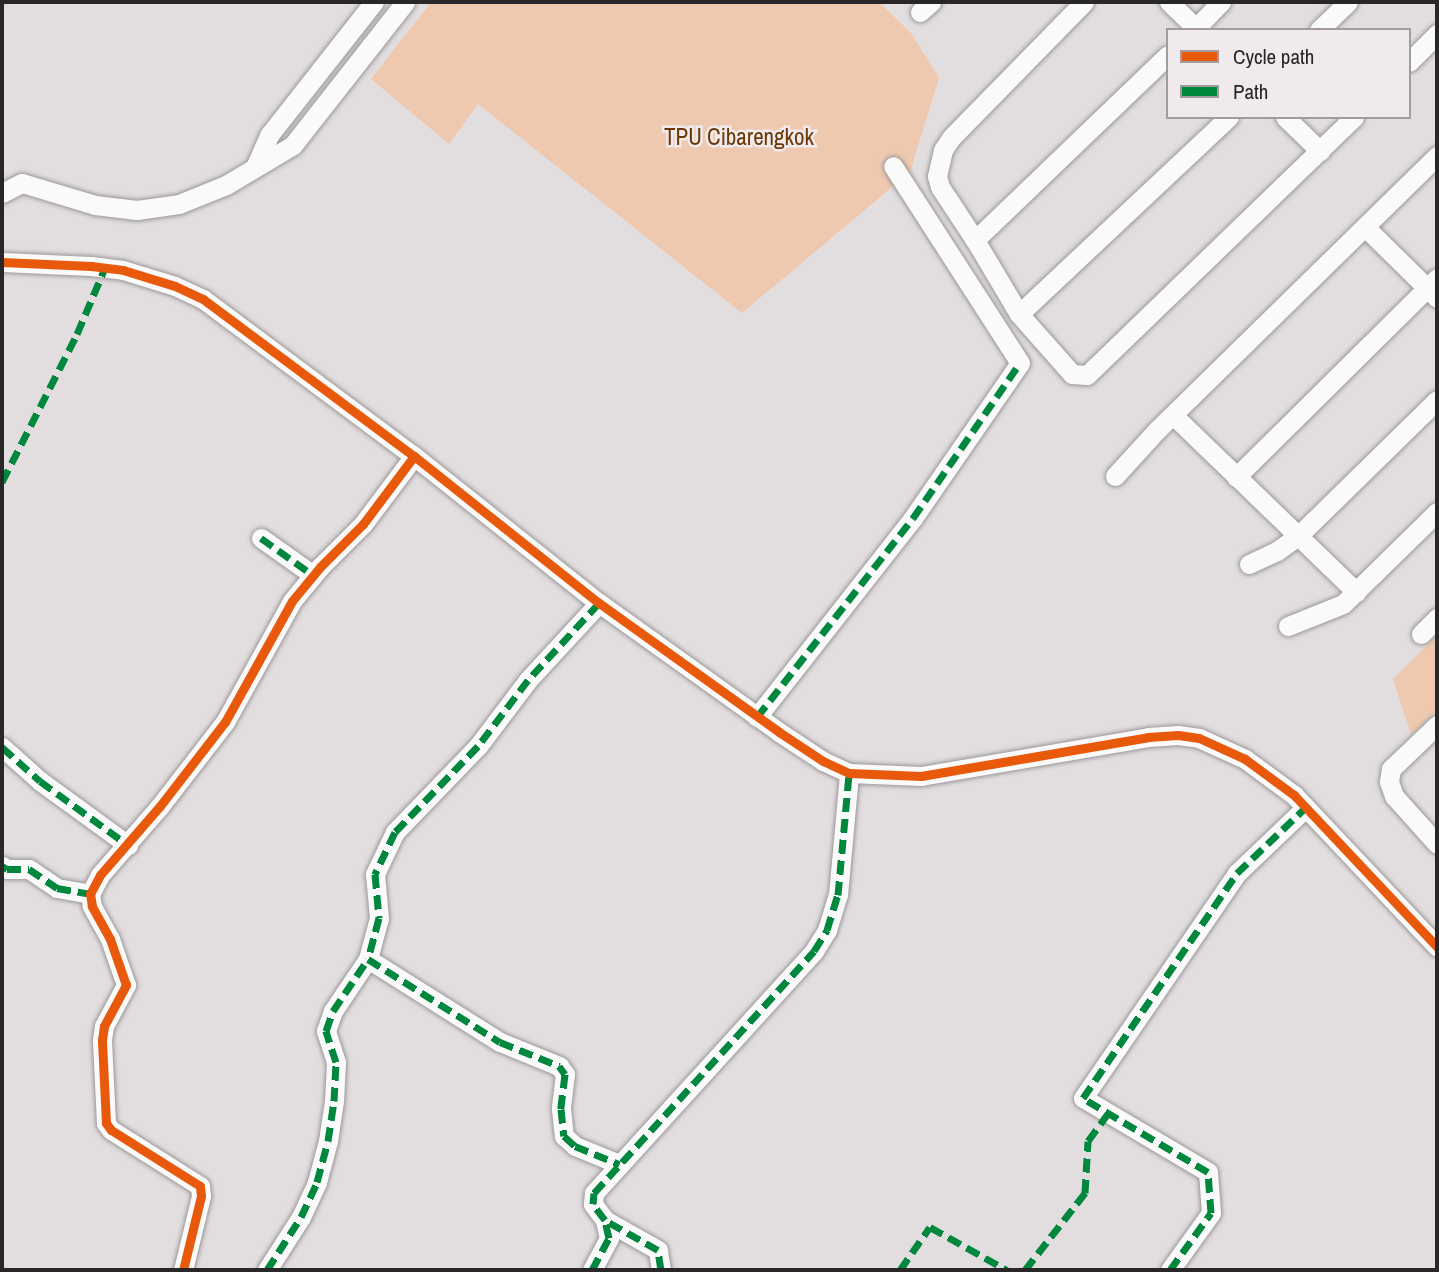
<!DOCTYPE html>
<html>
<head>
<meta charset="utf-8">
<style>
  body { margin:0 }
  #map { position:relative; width:1439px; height:1272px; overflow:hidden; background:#e2dddf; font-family:"Archivo Narrow",sans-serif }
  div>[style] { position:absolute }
  .green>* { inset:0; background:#efc9af }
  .roads { filter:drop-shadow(0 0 2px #9b9899) drop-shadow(0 0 2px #9b9899) }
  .minor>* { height:19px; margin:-9.5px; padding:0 9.5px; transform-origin:9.5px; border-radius:9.5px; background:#fbfafa }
  .quiet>* { height:7px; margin-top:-3.5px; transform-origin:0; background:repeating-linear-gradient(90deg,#00873e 0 14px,transparent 0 21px) }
  .cycleway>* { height:9px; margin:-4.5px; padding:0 4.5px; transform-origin:4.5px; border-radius:4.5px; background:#e8590c }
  span { translate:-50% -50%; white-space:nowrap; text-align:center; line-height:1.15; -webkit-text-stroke:5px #f0eaec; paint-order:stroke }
  .park-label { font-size:23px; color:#6b3804 }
  .frame { position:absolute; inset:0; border:4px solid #292627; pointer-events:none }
  .legend { position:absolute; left:1166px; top:28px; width:245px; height:91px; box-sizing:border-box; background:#f0eaec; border:2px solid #a09c9d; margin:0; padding:9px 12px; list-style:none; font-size:21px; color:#292627 }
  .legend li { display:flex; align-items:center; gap:14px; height:35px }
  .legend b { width:35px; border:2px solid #a09c9d }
</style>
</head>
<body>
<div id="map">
  <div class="green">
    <i style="clip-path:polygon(431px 2px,879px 2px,911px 33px,939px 78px,910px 172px,742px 313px,478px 104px,449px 144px,371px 79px)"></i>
    <i style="clip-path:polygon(1437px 635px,1437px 710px,1411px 735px,1393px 679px)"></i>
  </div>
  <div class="roads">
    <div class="minor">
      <i style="left:1084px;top:2px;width:190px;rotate:134.4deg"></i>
      <i style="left:951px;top:138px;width:14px;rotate:124deg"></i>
      <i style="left:943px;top:150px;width:27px;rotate:103deg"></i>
      <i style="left:937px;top:176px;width:11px;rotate:75deg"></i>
      <i style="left:940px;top:187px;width:64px;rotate:56.6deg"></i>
      <i style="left:975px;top:240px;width:267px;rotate:-43.8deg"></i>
      <i style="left:1169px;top:2px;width:40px;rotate:44deg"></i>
      <i style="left:920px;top:12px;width:15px;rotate:-42deg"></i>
      <i style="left:1194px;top:30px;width:39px;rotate:-46deg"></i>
      <i style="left:1319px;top:30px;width:40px;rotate:-44deg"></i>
      <i style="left:1409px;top:62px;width:40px;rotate:-45deg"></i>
      <i style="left:1285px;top:117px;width:49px;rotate:44.2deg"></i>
      <i style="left:255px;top:167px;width:36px;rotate:-66deg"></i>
      <i style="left:270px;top:134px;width:168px;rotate:-51.8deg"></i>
      <i style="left:2px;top:193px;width:22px;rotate:-27deg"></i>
      <i style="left:22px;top:183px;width:76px;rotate:16.8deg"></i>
      <i style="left:95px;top:205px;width:42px;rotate:6.8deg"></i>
      <i style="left:137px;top:210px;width:42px;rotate:-8.1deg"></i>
      <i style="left:179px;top:204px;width:51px;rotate:-22deg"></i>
      <i style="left:226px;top:185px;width:78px;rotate:-30.8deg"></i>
      <i style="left:293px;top:145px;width:182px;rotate:-51.9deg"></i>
      <i style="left:1365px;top:227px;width:101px;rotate:44.6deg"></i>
      <i style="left:975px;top:240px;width:86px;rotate:59.3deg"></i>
      <i style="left:1019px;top:314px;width:80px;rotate:48.5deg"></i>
      <i style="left:1072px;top:374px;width:15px;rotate:4deg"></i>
      <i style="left:1087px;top:375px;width:371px;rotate:-44deg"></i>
      <i style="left:2px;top:262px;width:89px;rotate:2.6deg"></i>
      <i style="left:91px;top:266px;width:32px;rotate:7deg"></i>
      <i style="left:123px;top:270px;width:54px;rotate:17.1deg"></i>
      <i style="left:175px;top:286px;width:31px;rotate:25deg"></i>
      <i style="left:203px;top:299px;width:263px;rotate:36.7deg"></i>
      <i style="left:414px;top:456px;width:236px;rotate:38.5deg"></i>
      <i style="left:599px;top:603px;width:221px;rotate:35.6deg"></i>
      <i style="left:779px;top:732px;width:53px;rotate:33.4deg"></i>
      <i style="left:823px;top:761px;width:29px;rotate:25deg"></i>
      <i style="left:849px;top:773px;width:72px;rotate:2.4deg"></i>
      <i style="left:921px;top:776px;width:230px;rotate:-9.7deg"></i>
      <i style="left:1148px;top:737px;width:30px;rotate:-4deg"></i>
      <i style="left:1178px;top:735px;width:21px;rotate:8deg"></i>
      <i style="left:1199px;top:738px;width:51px;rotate:24.5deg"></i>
      <i style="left:1245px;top:759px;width:61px;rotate:36.3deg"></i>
      <i style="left:1294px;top:795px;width:209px;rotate:46.7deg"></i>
      <i style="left:1019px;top:314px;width:288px;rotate:-43.2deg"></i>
      <i style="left:1173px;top:415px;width:255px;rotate:44deg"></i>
      <i style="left:1115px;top:476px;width:62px;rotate:-47.6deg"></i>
      <i style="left:1157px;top:430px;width:392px;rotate:-44.4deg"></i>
      <i style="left:1236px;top:477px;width:283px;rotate:-44.7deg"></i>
      <i style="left:261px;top:538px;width:64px;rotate:35.4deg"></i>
      <i style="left:1249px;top:564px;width:31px;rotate:-25deg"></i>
      <i style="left:1277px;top:551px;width:26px;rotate:-36deg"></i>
      <i style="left:1298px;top:536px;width:194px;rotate:-44.4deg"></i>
      <i style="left:599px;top:603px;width:105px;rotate:132.7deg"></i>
      <i style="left:528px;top:680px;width:83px;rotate:127.1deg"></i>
      <i style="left:478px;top:746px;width:120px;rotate:134deg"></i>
      <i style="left:395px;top:832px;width:47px;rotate:115.5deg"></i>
      <i style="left:375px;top:874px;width:44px;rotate:84.8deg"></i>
      <i style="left:379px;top:918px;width:42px;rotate:105deg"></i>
      <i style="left:368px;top:959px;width:156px;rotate:32.2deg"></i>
      <i style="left:500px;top:1042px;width:64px;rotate:22.1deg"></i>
      <i style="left:559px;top:1066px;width:10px;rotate:53deg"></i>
      <i style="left:565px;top:1074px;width:35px;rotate:97deg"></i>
      <i style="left:561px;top:1109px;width:27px;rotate:84deg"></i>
      <i style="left:564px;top:1136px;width:15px;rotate:42deg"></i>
      <i style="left:575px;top:1146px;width:48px;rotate:22.2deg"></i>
      <i style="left:1288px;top:626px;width:59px;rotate:-21.8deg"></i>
      <i style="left:1343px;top:604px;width:132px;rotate:-44.4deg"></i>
      <i style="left:1421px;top:634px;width:23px;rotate:-45deg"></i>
      <i style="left:757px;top:717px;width:253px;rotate:-51.9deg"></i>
      <i style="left:913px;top:518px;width:188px;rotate:-55.4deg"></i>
      <i style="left:1020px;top:363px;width:234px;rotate:-122.8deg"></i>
      <i style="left:1437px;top:725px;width:64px;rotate:136.3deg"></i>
      <i style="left:1391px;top:769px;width:13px;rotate:99deg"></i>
      <i style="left:1389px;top:782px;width:15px;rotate:70deg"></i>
      <i style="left:1394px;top:796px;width:64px;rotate:48.1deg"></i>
      <i style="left:2px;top:747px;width:51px;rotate:41.8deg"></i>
      <i style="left:40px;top:781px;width:109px;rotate:36deg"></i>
      <i style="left:2px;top:866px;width:6px;rotate:31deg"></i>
      <i style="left:7px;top:869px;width:22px"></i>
      <i style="left:29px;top:869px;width:34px;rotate:34deg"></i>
      <i style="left:57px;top:888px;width:34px;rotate:10deg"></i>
      <i style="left:183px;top:1270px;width:76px;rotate:-76.3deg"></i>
      <i style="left:201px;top:1196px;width:10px;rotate:-96deg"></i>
      <i style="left:200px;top:1186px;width:105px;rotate:-147.8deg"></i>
      <i style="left:111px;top:1130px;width:9px;rotate:-126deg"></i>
      <i style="left:106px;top:1123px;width:83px;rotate:-92.8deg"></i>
      <i style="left:102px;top:1040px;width:14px;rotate:-82deg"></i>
      <i style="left:104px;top:1026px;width:47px;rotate:-61.8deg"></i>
      <i style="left:126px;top:985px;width:49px;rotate:-109.2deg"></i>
      <i style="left:110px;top:939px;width:38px;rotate:-119deg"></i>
      <i style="left:92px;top:906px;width:12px;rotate:-99deg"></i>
      <i style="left:90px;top:894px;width:21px;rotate:-62deg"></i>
      <i style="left:100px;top:875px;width:91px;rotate:-49deg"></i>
      <i style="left:160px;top:806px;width:106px;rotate:-52.3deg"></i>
      <i style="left:225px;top:722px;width:138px;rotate:-61deg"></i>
      <i style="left:292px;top:601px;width:44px;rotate:-50.5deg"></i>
      <i style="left:320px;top:567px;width:61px;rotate:-45deg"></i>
      <i style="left:363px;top:524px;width:85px;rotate:-53.1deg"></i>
      <i style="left:267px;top:1270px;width:63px;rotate:-57.3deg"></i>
      <i style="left:301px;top:1217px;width:38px;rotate:-65deg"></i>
      <i style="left:317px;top:1182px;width:42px;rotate:-75deg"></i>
      <i style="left:328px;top:1141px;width:40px;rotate:-81.5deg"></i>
      <i style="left:334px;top:1101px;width:39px;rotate:-87deg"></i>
      <i style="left:336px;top:1062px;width:33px;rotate:-108deg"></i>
      <i style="left:326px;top:1031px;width:21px;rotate:-71deg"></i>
      <i style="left:333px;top:1011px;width:63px;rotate:-56.1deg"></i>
      <i style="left:592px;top:1270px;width:36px;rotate:-62deg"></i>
      <i style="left:609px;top:1238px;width:18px;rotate:-103deg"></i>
      <i style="left:661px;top:1270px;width:20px;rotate:-99deg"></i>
      <i style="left:658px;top:1250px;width:61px;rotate:-150.5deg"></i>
      <i style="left:605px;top:1220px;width:20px;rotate:-127deg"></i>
      <i style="left:593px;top:1204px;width:11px;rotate:-85deg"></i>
      <i style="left:594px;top:1193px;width:327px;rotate:-47.7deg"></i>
      <i style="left:814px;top:951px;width:25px;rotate:-58deg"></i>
      <i style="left:827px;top:930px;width:37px;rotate:-73deg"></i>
      <i style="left:838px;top:895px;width:122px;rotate:-84.8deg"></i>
      <i style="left:1170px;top:1270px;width:70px;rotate:-54.3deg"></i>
      <i style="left:1211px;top:1213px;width:41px;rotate:-94.2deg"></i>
      <i style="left:1208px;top:1172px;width:145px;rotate:-149.4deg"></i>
      <i style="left:1083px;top:1098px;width:273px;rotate:-55.6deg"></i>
      <i style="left:1237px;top:873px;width:95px;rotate:-43.7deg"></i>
    </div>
  </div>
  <div class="quiet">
    <i style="left:2px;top:482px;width:166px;rotate:-63.1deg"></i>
    <i style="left:77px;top:334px;width:72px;rotate:-67deg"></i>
    <i style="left:261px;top:538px;width:64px;rotate:35.4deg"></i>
    <i style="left:599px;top:603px;width:105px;rotate:132.7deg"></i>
    <i style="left:528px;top:680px;width:83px;rotate:127.1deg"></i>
    <i style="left:478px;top:746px;width:120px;rotate:134deg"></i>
    <i style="left:395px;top:832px;width:47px;rotate:115.5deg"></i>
    <i style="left:375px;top:874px;width:44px;rotate:84.8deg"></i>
    <i style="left:379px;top:918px;width:42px;rotate:105deg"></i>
    <i style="left:368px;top:959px;width:156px;rotate:32.2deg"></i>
    <i style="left:500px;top:1042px;width:64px;rotate:22.1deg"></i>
    <i style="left:559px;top:1066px;width:10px;rotate:53deg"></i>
    <i style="left:565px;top:1074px;width:35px;rotate:97deg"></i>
    <i style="left:561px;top:1109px;width:27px;rotate:84deg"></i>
    <i style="left:564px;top:1136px;width:15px;rotate:42deg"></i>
    <i style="left:575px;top:1146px;width:48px;rotate:22.2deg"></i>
    <i style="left:757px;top:717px;width:253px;rotate:-51.9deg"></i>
    <i style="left:913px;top:518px;width:188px;rotate:-55.4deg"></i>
    <i style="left:2px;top:747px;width:51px;rotate:41.8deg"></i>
    <i style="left:40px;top:781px;width:109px;rotate:36deg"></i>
    <i style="left:2px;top:866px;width:6px;rotate:31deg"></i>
    <i style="left:7px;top:869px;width:22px"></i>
    <i style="left:29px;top:869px;width:34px;rotate:34deg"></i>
    <i style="left:57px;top:888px;width:34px;rotate:10deg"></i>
    <i style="left:267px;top:1270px;width:63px;rotate:-57.3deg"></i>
    <i style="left:301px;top:1217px;width:38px;rotate:-65deg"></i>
    <i style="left:317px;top:1182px;width:42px;rotate:-75deg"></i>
    <i style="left:328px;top:1141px;width:40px;rotate:-81.5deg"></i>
    <i style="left:334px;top:1101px;width:39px;rotate:-87deg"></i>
    <i style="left:336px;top:1062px;width:33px;rotate:-108deg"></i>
    <i style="left:326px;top:1031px;width:21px;rotate:-71deg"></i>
    <i style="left:333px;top:1011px;width:63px;rotate:-56.1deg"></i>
    <i style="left:592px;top:1270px;width:36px;rotate:-62deg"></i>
    <i style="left:609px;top:1238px;width:18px;rotate:-103deg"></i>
    <i style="left:661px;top:1270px;width:20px;rotate:-99deg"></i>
    <i style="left:658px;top:1250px;width:61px;rotate:-150.5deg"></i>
    <i style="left:605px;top:1220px;width:20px;rotate:-127deg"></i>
    <i style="left:593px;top:1204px;width:11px;rotate:-85deg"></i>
    <i style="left:594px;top:1193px;width:327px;rotate:-47.7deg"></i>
    <i style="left:814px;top:951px;width:25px;rotate:-58deg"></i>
    <i style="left:827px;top:930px;width:37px;rotate:-73deg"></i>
    <i style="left:838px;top:895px;width:122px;rotate:-84.8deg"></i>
    <i style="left:900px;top:1270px;width:52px;rotate:-55.1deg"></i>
    <i style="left:930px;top:1227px;width:88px;rotate:29.2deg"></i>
    <i style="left:1025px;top:1270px;width:98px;rotate:-52.1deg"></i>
    <i style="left:1085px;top:1193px;width:52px;rotate:-86.7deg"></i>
    <i style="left:1088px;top:1141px;width:34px;rotate:-54deg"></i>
    <i style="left:1170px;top:1270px;width:70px;rotate:-54.3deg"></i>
    <i style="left:1211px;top:1213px;width:41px;rotate:-94.2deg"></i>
    <i style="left:1208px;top:1172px;width:145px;rotate:-149.4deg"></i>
    <i style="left:1083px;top:1098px;width:273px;rotate:-55.6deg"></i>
    <i style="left:1237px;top:873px;width:95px;rotate:-43.7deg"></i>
  </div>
  <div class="cycleway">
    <i style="left:2px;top:262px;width:89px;rotate:2.6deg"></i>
    <i style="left:91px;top:266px;width:32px;rotate:7deg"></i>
    <i style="left:123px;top:270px;width:54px;rotate:17.1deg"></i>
    <i style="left:175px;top:286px;width:31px;rotate:25deg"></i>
    <i style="left:203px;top:299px;width:263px;rotate:36.7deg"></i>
    <i style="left:414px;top:456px;width:236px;rotate:38.5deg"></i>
    <i style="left:599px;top:603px;width:221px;rotate:35.6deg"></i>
    <i style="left:779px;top:732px;width:53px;rotate:33.4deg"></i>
    <i style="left:823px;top:761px;width:29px;rotate:25deg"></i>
    <i style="left:849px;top:773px;width:72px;rotate:2.4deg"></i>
    <i style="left:921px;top:776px;width:230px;rotate:-9.7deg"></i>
    <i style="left:1148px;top:737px;width:30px;rotate:-4deg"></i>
    <i style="left:1178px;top:735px;width:21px;rotate:8deg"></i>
    <i style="left:1199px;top:738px;width:51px;rotate:24.5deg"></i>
    <i style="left:1245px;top:759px;width:61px;rotate:36.3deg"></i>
    <i style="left:1294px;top:795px;width:209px;rotate:46.7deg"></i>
    <i style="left:183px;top:1270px;width:76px;rotate:-76.3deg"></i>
    <i style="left:201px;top:1196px;width:10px;rotate:-96deg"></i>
    <i style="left:200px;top:1186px;width:105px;rotate:-147.8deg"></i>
    <i style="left:111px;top:1130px;width:9px;rotate:-126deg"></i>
    <i style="left:106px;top:1123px;width:83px;rotate:-92.8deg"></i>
    <i style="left:102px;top:1040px;width:14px;rotate:-82deg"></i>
    <i style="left:104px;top:1026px;width:47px;rotate:-61.8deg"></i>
    <i style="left:126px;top:985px;width:49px;rotate:-109.2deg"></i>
    <i style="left:110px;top:939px;width:38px;rotate:-119deg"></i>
    <i style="left:92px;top:906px;width:12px;rotate:-99deg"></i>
    <i style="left:90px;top:894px;width:21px;rotate:-62deg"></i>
    <i style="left:100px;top:875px;width:91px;rotate:-49deg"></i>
    <i style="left:160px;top:806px;width:106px;rotate:-52.3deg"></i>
    <i style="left:225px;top:722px;width:138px;rotate:-61deg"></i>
    <i style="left:292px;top:601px;width:44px;rotate:-50.5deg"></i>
    <i style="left:320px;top:567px;width:61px;rotate:-45deg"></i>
    <i style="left:363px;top:524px;width:85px;rotate:-53.1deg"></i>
  </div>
  <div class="park-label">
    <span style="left:739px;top:137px">TPU Cibarengkok</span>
  </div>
  <div class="frame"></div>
  <ul class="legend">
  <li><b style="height:9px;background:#e8590c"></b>Cycle path</li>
  <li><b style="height:9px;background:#00873e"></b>Path</li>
  </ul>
</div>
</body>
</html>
